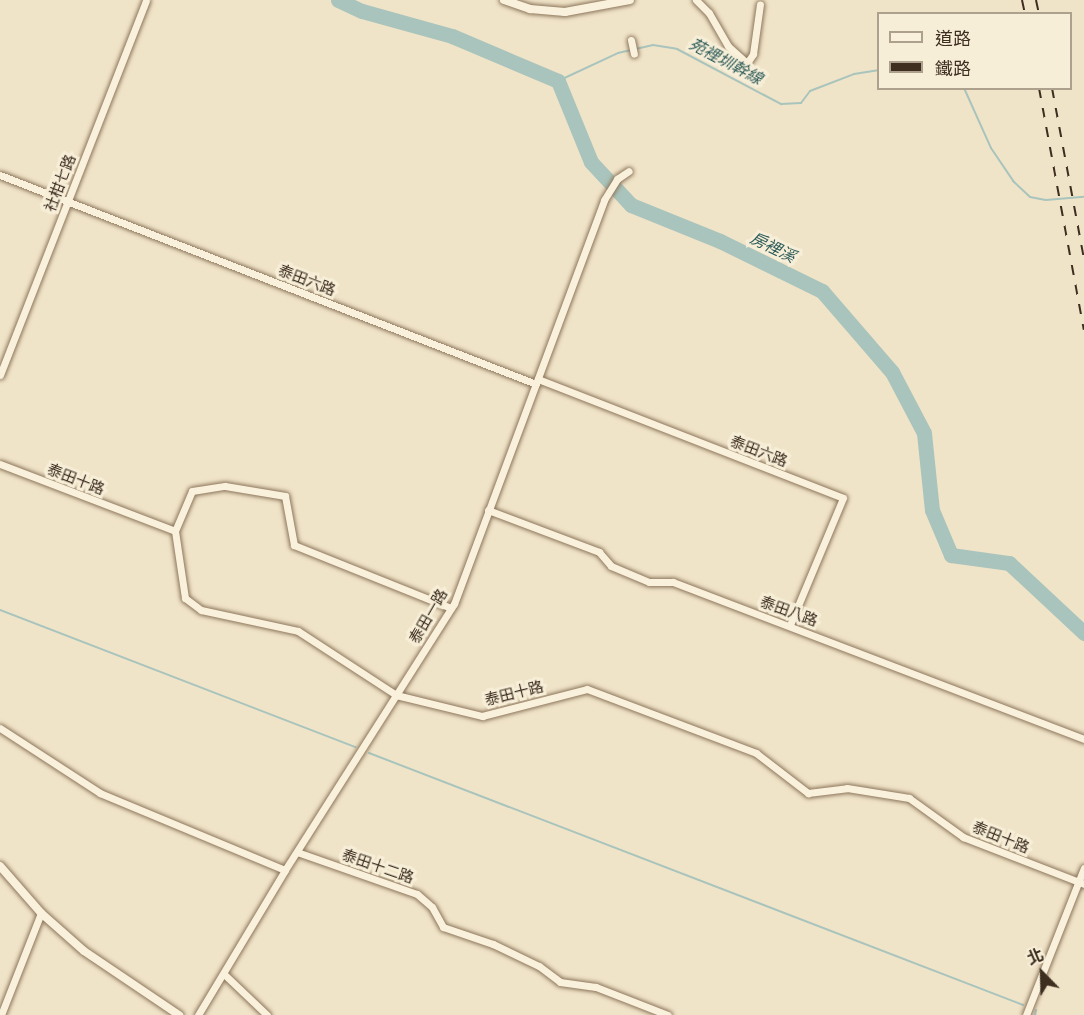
<!DOCTYPE html>
<html>
<head>
<meta charset="utf-8">
<style>
  body { margin:0 }
  #map { position:relative; width:1084px; height:1015px; overflow:hidden; background:#f0e4c8; font-family:"Playfair Display","Noto Sans TC",serif }
  div>[style] { position:absolute }
  .stream>* { height:2px; margin:-1px; padding:0 1px; transform-origin:1px; border-radius:1px; background:#a9c4bc }
  .river>* { height:15px; margin:-7.5px; padding:0 7.5px; transform-origin:7.5px; border-radius:7.5px; background:#a9c4bc }
  .roads { filter:drop-shadow(0 0 2px #8d765c) drop-shadow(0 0 2px #8d765c) }
  .minor>* { height:7px; margin:-3.5px; padding:0 3.5px; transform-origin:3.5px; border-radius:3.5px; background:#faf1dc }
  .tertiary>* { height:8px; margin:-4px; padding:0 4px; transform-origin:4px; border-radius:4px; background:#faf1dc }
  .rail>* { height:2px; margin-top:-1px; transform-origin:0; background:repeating-linear-gradient(90deg,#3d2e20 0 10px,transparent 0 20px) }
  span { translate:-50% -50%; white-space:nowrap; text-align:center; line-height:1.15; -webkit-text-stroke:6px #f7eed8; paint-order:stroke }
  .street-label { font-size:15px; color:#3d2e20 }
  .water-label { font-size:16px; color:#2f5d5a; font-style:italic }
  .legend { position:absolute; left:877px; top:12px; width:195px; height:78px; box-sizing:border-box; background:#f7eed8; border:2px solid #ada18e; margin:0; padding:8px 10px; list-style:none; font-size:18px; color:#3d2e20 }
  .legend li { display:flex; align-items:center; gap:12px; height:30px }
  .legend b { width:30px; border:2px solid #ada18e }
  .north { position:absolute; left:1012px; top:943px; width:60px; height:60px; -webkit-text-stroke:4px #f7eed8; paint-order:stroke; rotate:337deg; font-size:16px; font-weight:700; line-height:24px; text-align:center; color:#3d2e20 }
  .north::after { content:''; display:block; margin:auto; width:21px; height:27px; background:#3d2e20; clip-path:polygon(50% 0,100% 100%,50% 72%,0 100%) }
</style>
</head>
<body>
<div id="map">
  <div class="stream">
    <i style="left:558px;top:81px;width:66px;rotate:-25deg"></i>
    <i style="left:618px;top:53px;width:36px;rotate:-13deg"></i>
    <i style="left:653px;top:45px;width:24px;rotate:9deg"></i>
    <i style="left:677px;top:49px;width:118px;rotate:27.9deg"></i>
    <i style="left:781px;top:104px;width:20px;rotate:-3deg"></i>
    <i style="left:801px;top:103px;width:15px;rotate:-53deg"></i>
    <i style="left:810px;top:91px;width:47px;rotate:-21.1deg"></i>
    <i style="left:854px;top:74px;width:24px;rotate:-9deg"></i>
    <i style="left:964px;top:88px;width:66px;rotate:65.8deg"></i>
    <i style="left:991px;top:148px;width:40px;rotate:56deg"></i>
    <i style="left:1013px;top:181px;width:23px;rotate:43deg"></i>
    <i style="left:1030px;top:197px;width:16px;rotate:11deg"></i>
    <i style="left:1046px;top:200px;width:38px;rotate:-5deg"></i>
    <i style="left:0;top:610px;width:381px;rotate:21.1deg"></i>
    <i style="left:369px;top:753px;width:701px;rotate:21.07deg"></i>
    <i style="left:1035px;top:1015px;width:5px;rotate:-79deg"></i>
  </div>
  <div class="river">
    <i style="left:338px;top:0;width:26px;rotate:25deg"></i>
    <i style="left:362px;top:11px;width:93px;rotate:15.5deg"></i>
    <i style="left:452px;top:36px;width:115px;rotate:23deg"></i>
    <i style="left:558px;top:81px;width:87px;rotate:67.8deg"></i>
    <i style="left:591px;top:162px;width:59px;rotate:47.1deg"></i>
    <i style="left:631px;top:205px;width:96px;rotate:22deg"></i>
    <i style="left:720px;top:241px;width:114px;rotate:26.1deg"></i>
    <i style="left:822px;top:291px;width:107px;rotate:49.2deg"></i>
    <i style="left:892px;top:372px;width:69px;rotate:62.3deg"></i>
    <i style="left:924px;top:433px;width:77px;rotate:84.1deg"></i>
    <i style="left:932px;top:510px;width:49px;rotate:67.1deg"></i>
    <i style="left:951px;top:555px;width:59px;rotate:7.9deg"></i>
    <i style="left:1009px;top:563px;width:103px;rotate:43deg"></i>
  </div>
  <div class="roads">
    <div class="minor">
      <i style="left:696px;top:0;width:18px;rotate:45deg"></i>
      <i style="left:709px;top:13px;width:38px;rotate:60deg"></i>
      <i style="left:728px;top:46px;width:25px;rotate:42deg"></i>
      <i style="left:747px;top:63px;width:11px;rotate:-56deg"></i>
      <i style="left:753px;top:54px;width:50px;rotate:-82deg"></i>
      <i style="left:631px;top:40px;width:14px;rotate:78deg"></i>
      <i style="left:0;top:175px;width:575px;rotate:21.3deg"></i>
      <i style="left:0;top:375px;width:402px;rotate:-68.7deg"></i>
      <i style="left:538px;top:379px;width:327px;rotate:21.3deg"></i>
      <i style="left:843px;top:498px;width:138px;rotate:112.7deg"></i>
      <i style="left:0;top:464px;width:187px;rotate:20.9deg"></i>
      <i style="left:175px;top:531px;width:68px;rotate:81.5deg"></i>
      <i style="left:185px;top:598px;width:20px;rotate:37deg"></i>
      <i style="left:201px;top:610px;width:99px;rotate:12.2deg"></i>
      <i style="left:298px;top:631px;width:117px;rotate:33.1deg"></i>
      <i style="left:396px;top:695px;width:89px;rotate:13.7deg"></i>
      <i style="left:482px;top:716px;width:108px;rotate:-14.4deg"></i>
      <i style="left:587px;top:689px;width:181px;rotate:20.7deg"></i>
      <i style="left:756px;top:753px;width:66px;rotate:37.6deg"></i>
      <i style="left:808px;top:793px;width:39px;rotate:-7deg"></i>
      <i style="left:847px;top:788px;width:63px;rotate:9.2deg"></i>
      <i style="left:909px;top:798px;width:67px;rotate:35.8deg"></i>
      <i style="left:963px;top:837px;width:130px;rotate:21.2deg"></i>
      <i style="left:488px;top:510px;width:119px;rotate:20.7deg"></i>
      <i style="left:599px;top:552px;width:18px;rotate:49deg"></i>
      <i style="left:611px;top:566px;width:41px;rotate:22.8deg"></i>
      <i style="left:649px;top:582px;width:24px"></i>
      <i style="left:673px;top:582px;width:440px;rotate:20.9deg"></i>
      <i style="left:175px;top:531px;width:43px;rotate:-67deg"></i>
      <i style="left:192px;top:491px;width:33px;rotate:-9deg"></i>
      <i style="left:225px;top:486px;width:61px;rotate:9.5deg"></i>
      <i style="left:285px;top:496px;width:50px;rotate:79.6deg"></i>
      <i style="left:294px;top:545px;width:169px;rotate:21.9deg"></i>
      <i style="left:0;top:728px;width:119px;rotate:33deg"></i>
      <i style="left:100px;top:793px;width:200px;rotate:22.6deg"></i>
      <i style="left:297px;top:852px;width:127px;rotate:19.3deg"></i>
      <i style="left:417px;top:894px;width:20px;rotate:41deg"></i>
      <i style="left:432px;top:907px;width:23px;rotate:61deg"></i>
      <i style="left:443px;top:927px;width:53px;rotate:18.8deg"></i>
      <i style="left:493px;top:944px;width:51px;rotate:25.6deg"></i>
      <i style="left:539px;top:966px;width:26px;rotate:37deg"></i>
      <i style="left:560px;top:982px;width:36px;rotate:8deg"></i>
      <i style="left:596px;top:987px;width:77px;rotate:21.3deg"></i>
      <i style="left:225px;top:975px;width:58px;rotate:43.6deg"></i>
      <i style="left:1px;top:1015px;width:110px;rotate:-68.6deg"></i>
      <i style="left:198px;top:1015px;width:169px;rotate:-59deg"></i>
      <i style="left:285px;top:870px;width:315px;rotate:-57.6deg"></i>
      <i style="left:454px;top:604px;width:431px;rotate:-69.6deg"></i>
      <i style="left:604px;top:200px;width:25px;rotate:-58deg"></i>
      <i style="left:617px;top:179px;width:14px;rotate:-34deg"></i>
      <i style="left:1026px;top:1015px;width:158px;rotate:-68.5deg"></i>
    </div>
    <div class="tertiary">
      <i style="left:504px;top:0;width:28px;rotate:19deg"></i>
      <i style="left:530px;top:9px;width:35px;rotate:5deg"></i>
      <i style="left:565px;top:12px;width:66px;rotate:-10.5deg"></i>
      <i style="left:0;top:866px;width:62px;rotate:48.9deg"></i>
      <i style="left:41px;top:913px;width:57px;rotate:41.5deg"></i>
      <i style="left:84px;top:951px;width:115px;rotate:34deg"></i>
    </div>
  </div>
  <div class="rail">
    <i style="left:1022px;top:0;width:14px;rotate:78deg"></i>
    <i style="left:1036px;top:0;width:14px;rotate:78deg"></i>
    <i style="left:1039px;top:88px;width:246px;rotate:79.5deg"></i>
    <i style="left:1052px;top:88px;width:174px;rotate:79.4deg"></i>
  </div>
  <div class="street-label">
    <span style="left:60px;top:183px;rotate:-69deg">社柑七路</span>
    <span style="left:307px;top:280px;rotate:21deg">泰田六路</span>
    <span style="left:759px;top:451px;rotate:21deg">泰田六路</span>
    <span style="left:76px;top:479px;rotate:21deg">泰田十路</span>
    <span style="left:789px;top:611px;rotate:20deg">泰田八路</span>
    <span style="left:428px;top:616px;rotate:-60deg">泰田一路</span>
    <span style="left:514px;top:693px;rotate:-14deg">泰田十路</span>
    <span style="left:1001px;top:837px;rotate:22deg">泰田十路</span>
    <span style="left:378px;top:866px;rotate:19deg">泰田十二路</span>
  </div>
  <div class="water-label">
    <span style="left:726px;top:61px;rotate:28deg">苑裡圳幹線</span>
    <span style="left:773px;top:247px;rotate:26deg">房裡溪</span>
  </div>
  <ul class="legend">
  <li><b style="height:8px;background:#faf1dc"></b>道路</li>
  <li><b style="height:8px;background:#3d2e20"></b>鐵路</li>
  </ul>
  <div class="north">北</div>
</div>
</body>
</html>
